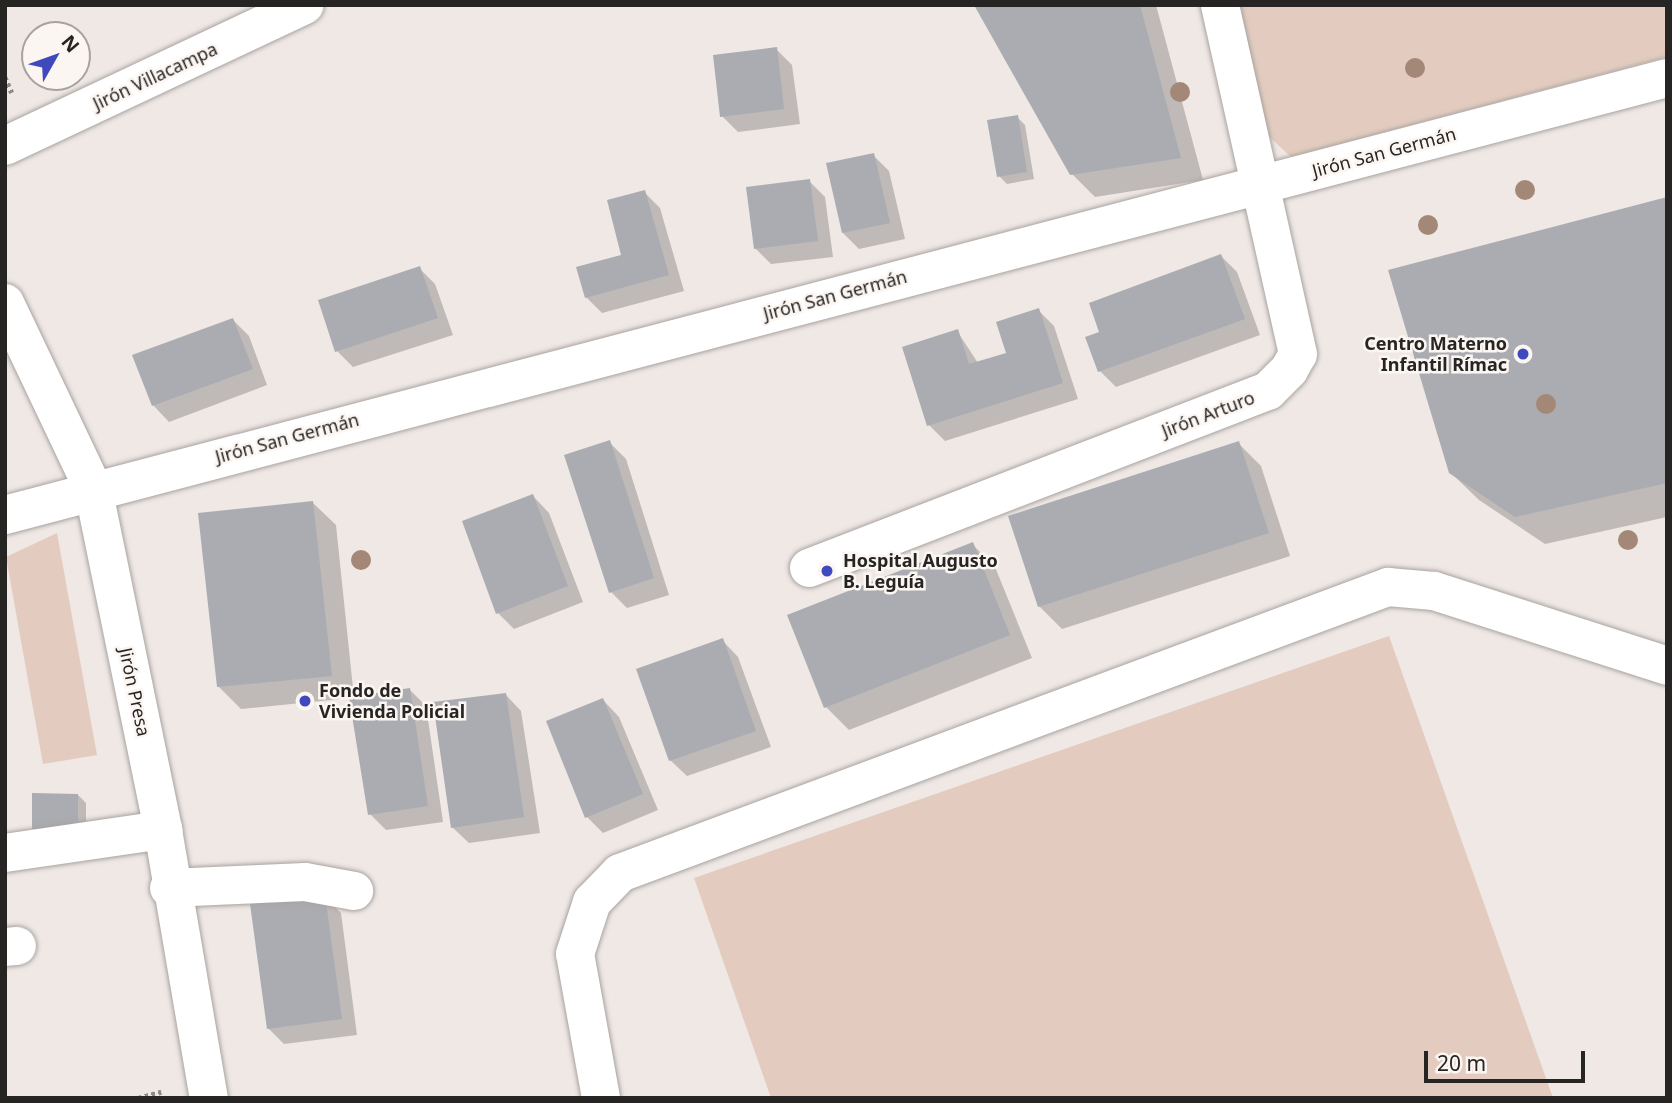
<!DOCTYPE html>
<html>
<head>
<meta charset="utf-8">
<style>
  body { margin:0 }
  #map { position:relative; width:1672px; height:1103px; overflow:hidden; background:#efe8e5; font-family:"Noto Sans",sans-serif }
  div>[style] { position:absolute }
  .green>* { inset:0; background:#e3ccbf }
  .shadow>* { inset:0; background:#0003 }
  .building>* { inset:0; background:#aaacb1 }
  .path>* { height:4.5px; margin-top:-2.25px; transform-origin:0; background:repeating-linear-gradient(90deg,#8f8a88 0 3.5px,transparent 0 7px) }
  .roads { filter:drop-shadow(0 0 2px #a9a3a0) drop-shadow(0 0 2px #a9a3a0) }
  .minor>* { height:38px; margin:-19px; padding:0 19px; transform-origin:19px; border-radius:19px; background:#fff }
  .trees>* { width:20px; height:20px; margin:-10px; border-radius:50%; background:#a48877 }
  .dots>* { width:19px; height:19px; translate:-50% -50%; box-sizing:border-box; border:4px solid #fcf6f2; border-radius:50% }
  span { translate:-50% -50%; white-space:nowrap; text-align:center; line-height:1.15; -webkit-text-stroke:5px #fcf6f2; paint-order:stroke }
  .street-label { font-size:18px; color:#272524 }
  .poi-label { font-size:18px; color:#272524; font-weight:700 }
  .right { translate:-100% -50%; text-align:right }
  .left { translate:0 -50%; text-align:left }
  .frame { position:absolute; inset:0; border:7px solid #272524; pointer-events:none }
  .north { position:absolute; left:21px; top:21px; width:70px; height:70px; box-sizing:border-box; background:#fcf6f2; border:2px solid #a7a2a0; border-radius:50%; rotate:50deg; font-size:19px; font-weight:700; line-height:28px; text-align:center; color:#272524 }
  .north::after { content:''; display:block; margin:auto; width:24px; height:32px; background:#4048bd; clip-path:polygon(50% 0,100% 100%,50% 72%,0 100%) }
  .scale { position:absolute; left:1424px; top:1051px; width:161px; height:32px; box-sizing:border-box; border:4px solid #272524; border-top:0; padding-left:9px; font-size:21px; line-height:24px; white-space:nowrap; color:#272524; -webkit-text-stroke:5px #fcf6f2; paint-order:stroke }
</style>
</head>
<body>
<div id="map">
  <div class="green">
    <i style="clip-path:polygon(1234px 5px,1667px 5px,1667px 57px,1291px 157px,1261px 129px)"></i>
    <i style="clip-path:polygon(57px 533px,97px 755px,43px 764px,6px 557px)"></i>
    <i style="clip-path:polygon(1389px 636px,1553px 1098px,771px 1098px,694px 878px)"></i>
  </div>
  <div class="shadow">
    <i style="clip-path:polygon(976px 5px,1156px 5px,1203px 180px,1095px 197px,1072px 174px)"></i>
    <i style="clip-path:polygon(776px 49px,792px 65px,800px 124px,738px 132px,722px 116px)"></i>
    <i style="clip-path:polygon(1017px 117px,1025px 125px,1034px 179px,1007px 184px,999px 176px)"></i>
    <i style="clip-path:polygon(873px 155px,889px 171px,905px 239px,859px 249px,843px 233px)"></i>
    <i style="clip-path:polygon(809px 181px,825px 197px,833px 257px,771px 264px,755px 248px)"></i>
    <i style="clip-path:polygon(644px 192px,660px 208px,684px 291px,602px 313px,586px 297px,624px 256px)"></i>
    <i style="clip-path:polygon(1667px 199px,1667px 517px,1545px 544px,1479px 500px,1450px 472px)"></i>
    <i style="clip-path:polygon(1221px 256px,1237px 272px,1260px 335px,1116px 387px,1100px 371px,1101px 333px)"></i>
    <i style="clip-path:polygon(419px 268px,435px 284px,453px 335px,353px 367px,337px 351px)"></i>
    <i style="clip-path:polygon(1038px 310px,1054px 326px,1078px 399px,945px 441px,929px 425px,957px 331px,978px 363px,1008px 354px)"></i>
    <i style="clip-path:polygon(233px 320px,249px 336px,267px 385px,169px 422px,153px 405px)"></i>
    <i style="clip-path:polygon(609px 442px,626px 459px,669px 595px,627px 608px,611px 592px)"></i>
    <i style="clip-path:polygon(1238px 443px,1261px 466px,1290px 556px,1062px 629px,1039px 606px)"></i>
    <i style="clip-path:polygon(533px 496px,549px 513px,583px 602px,514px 629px,498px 613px)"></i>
    <i style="clip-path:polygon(313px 503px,336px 525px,354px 698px,410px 690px,426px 706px,443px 822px,386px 830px,370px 814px,351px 698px,241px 709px,218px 686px)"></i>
    <i style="clip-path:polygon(972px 544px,995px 567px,1032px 658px,849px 730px,826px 707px,789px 616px)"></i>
    <i style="clip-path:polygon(722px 640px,738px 657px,771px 747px,687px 776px,670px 760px)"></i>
    <i style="clip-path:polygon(505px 694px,521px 711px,540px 833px,469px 843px,452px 827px)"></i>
    <i style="clip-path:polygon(603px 700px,619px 717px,658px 810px,603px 833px,587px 817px)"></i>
    <i style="clip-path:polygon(78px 795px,86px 803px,86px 837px,42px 836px,34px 828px)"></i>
    <i style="clip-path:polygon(325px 897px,341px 913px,357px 1035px,284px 1044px,268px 1028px)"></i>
  </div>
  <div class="building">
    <i style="clip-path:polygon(974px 5px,1140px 5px,1181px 158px,1070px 175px)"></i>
    <i style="clip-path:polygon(777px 47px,784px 109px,720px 117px,713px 55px)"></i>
    <i style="clip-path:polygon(1018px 115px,1027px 172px,997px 177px,987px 120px)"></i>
    <i style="clip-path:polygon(874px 153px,890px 223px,842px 233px,826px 163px)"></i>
    <i style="clip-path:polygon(810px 179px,818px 241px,754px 249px,746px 187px)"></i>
    <i style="clip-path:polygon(645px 190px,669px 275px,585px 298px,576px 267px,621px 255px,607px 200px)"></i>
    <i style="clip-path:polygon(1667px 197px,1667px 483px,1515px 517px,1449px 473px,1388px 270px)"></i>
    <i style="clip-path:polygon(1221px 254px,1245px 319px,1098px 372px,1085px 337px,1099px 332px,1089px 303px)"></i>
    <i style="clip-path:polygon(420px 266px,438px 318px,335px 352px,318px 300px)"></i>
    <i style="clip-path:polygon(1039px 308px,1063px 383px,927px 426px,902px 347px,958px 329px,969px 364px,1006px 353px,996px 322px)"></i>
    <i style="clip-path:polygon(233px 318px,253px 369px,152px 406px,132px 355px)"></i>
    <i style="clip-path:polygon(610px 440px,654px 578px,609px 593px,564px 455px)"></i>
    <i style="clip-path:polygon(1239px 441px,1269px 533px,1038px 607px,1008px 516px)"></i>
    <i style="clip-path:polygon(533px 494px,568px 586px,496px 614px,462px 521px)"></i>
    <i style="clip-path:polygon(313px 501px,332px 676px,217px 687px,198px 513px)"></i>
    <i style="clip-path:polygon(973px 542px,1010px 635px,824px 708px,787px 615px)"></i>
    <i style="clip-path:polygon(723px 638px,756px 731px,669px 761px,636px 669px)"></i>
    <i style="clip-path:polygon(410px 688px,428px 806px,368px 815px,349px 697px)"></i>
    <i style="clip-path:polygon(506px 693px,524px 817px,451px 828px,433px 702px)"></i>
    <i style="clip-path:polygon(603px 698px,643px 794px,585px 818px,546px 721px)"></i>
    <i style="clip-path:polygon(32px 793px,78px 794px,78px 829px,32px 829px)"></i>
    <i style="clip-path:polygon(325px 895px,342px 1019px,267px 1029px,250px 904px)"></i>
  </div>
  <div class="path">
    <i style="left:5px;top:77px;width:17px;rotate:66deg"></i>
    <i style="left:138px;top:1098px;width:24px;rotate:-15deg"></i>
  </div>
  <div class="roads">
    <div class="minor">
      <i style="left:5px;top:146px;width:331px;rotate:-25.2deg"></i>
      <i style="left:5px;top:303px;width:205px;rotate:64.6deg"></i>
      <i style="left:93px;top:488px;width:349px;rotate:78.4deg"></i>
      <i style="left:163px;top:830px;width:272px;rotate:80.3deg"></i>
      <i style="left:5px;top:515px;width:1718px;rotate:-14.73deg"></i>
      <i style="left:809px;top:568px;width:492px;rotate:-21.1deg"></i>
      <i style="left:1268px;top:391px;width:30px;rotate:-45deg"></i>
      <i style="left:1289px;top:370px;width:18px;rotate:-61deg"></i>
      <i style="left:1298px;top:354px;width:358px;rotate:-102.6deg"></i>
      <i style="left:5px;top:853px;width:160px;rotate:-8.3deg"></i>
      <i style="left:169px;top:888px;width:136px;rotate:-2.5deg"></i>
      <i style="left:305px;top:882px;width:50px;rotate:10.4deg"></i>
      <i style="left:5px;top:947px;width:12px;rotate:-5deg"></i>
      <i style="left:601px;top:1098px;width:146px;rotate:-100.2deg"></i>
      <i style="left:575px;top:954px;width:55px;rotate:-71.9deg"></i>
      <i style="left:592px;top:902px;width:40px;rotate:-46deg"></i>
      <i style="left:620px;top:873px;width:820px;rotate:-20.43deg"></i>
      <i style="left:1388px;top:587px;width:46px;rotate:5deg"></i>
      <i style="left:1434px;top:591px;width:245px;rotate:17.8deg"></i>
    </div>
  </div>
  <div class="trees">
    <i style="left:1415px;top:68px"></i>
    <i style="left:1180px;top:92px"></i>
    <i style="left:1525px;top:190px"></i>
    <i style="left:1428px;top:225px"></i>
    <i style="left:1546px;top:404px"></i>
    <i style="left:1628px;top:540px"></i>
    <i style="left:361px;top:560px"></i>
  </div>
  <div class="dots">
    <i style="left:1523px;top:354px;background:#4048bd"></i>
    <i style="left:827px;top:571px;background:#4048bd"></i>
    <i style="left:305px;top:701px;background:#4048bd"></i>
  </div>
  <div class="street-label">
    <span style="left:155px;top:76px;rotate:-25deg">Jirón Villacampa</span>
    <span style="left:1384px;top:152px;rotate:-15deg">Jirón San Germán</span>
    <span style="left:835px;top:295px;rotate:-15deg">Jirón San Germán</span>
    <span style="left:1208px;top:414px;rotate:-21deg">Jirón Arturo</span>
    <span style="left:287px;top:438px;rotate:-15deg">Jirón San Germán</span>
    <span style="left:135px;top:692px;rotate:78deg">Jirón Presa</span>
  </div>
  <div class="poi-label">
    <span class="right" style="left:1507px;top:354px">Centro Materno<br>Infantil Rímac</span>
    <span class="left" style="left:843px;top:571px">Hospital Augusto<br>B. Leguía</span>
    <span class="left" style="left:319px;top:701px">Fondo de<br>Vivienda Policial</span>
  </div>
  <div class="frame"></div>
  <div class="north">N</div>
  <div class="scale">20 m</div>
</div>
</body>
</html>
